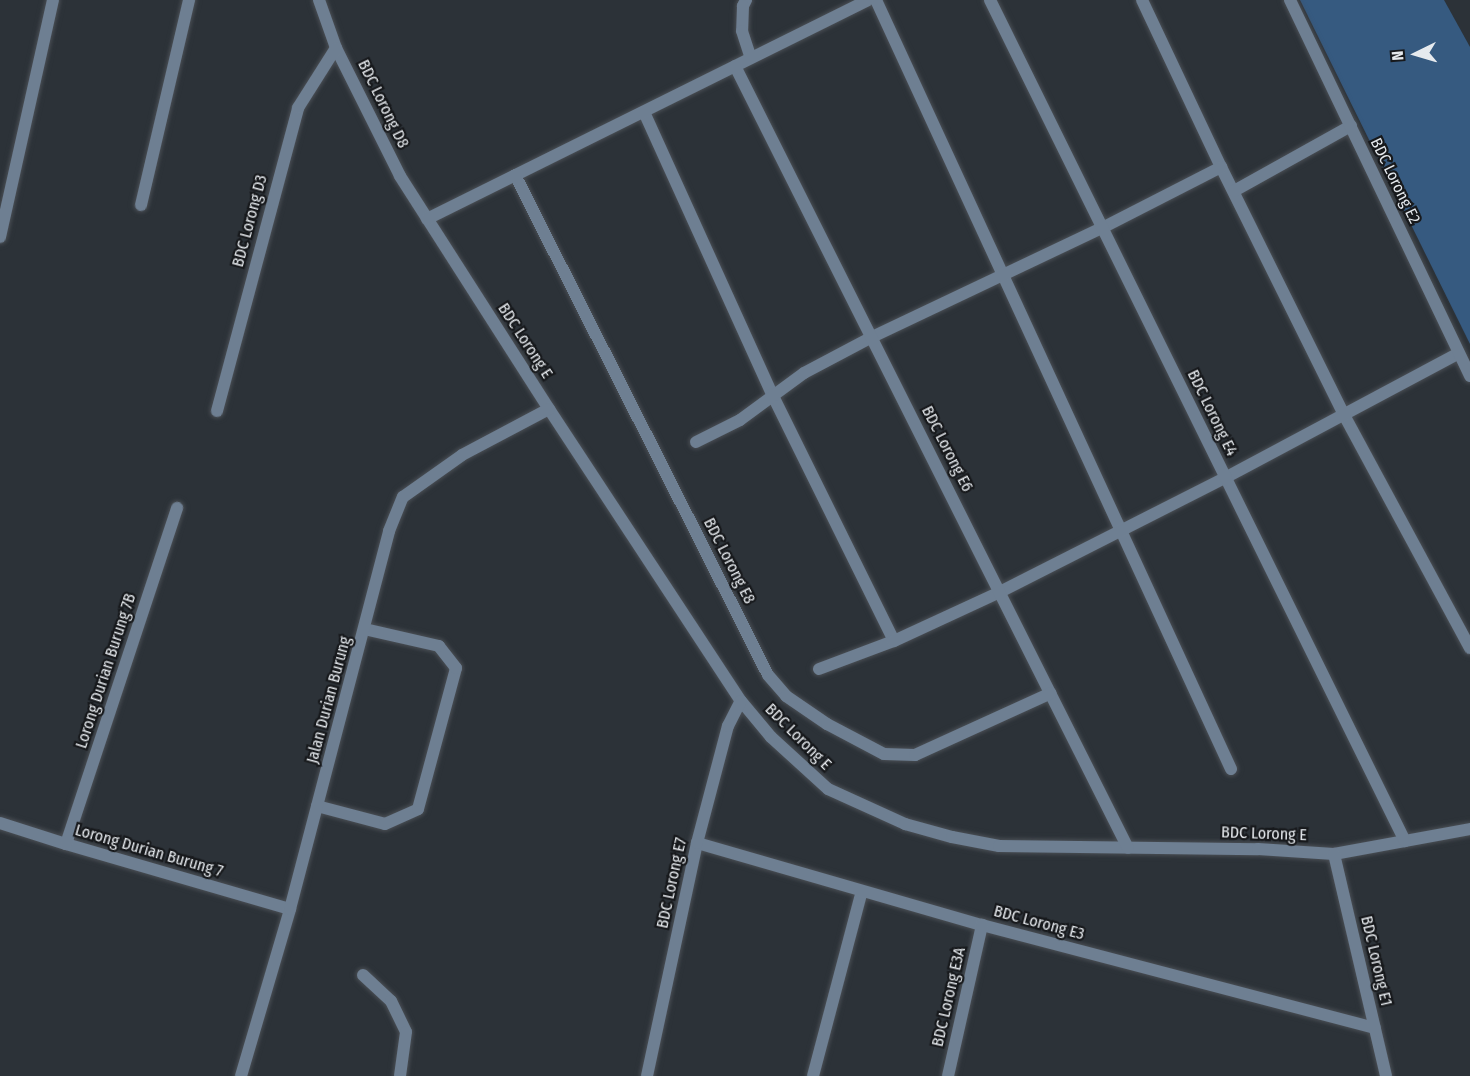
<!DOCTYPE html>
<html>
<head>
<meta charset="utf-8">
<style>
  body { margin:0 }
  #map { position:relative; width:1470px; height:1076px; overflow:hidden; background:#2c3238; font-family:"Fira Sans Condensed",sans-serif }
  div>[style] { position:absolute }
  .green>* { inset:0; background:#365a80 }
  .roads { filter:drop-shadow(0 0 2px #4a4f55) drop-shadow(0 0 2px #4a4f55) }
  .lane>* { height:12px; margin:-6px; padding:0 6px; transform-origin:6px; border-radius:6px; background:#6e7f92 }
  .street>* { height:12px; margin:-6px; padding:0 6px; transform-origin:6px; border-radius:6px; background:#6e7f92 }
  span { translate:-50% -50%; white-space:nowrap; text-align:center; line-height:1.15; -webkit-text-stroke:4.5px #17191c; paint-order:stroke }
  .street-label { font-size:16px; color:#e6eaee }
  .north { position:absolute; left:1386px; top:24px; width:60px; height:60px; -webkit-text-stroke:4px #17191c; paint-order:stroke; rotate:265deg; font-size:16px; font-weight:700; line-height:24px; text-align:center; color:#e6eaee }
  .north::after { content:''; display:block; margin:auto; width:21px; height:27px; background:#e6eaee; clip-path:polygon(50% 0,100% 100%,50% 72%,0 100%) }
</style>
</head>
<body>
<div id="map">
  <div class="green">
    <i style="clip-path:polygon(1300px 0,1444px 0,1470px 47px,1470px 344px)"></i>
  </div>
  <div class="roads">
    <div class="lane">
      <i style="left:746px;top:0;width:7px;rotate:117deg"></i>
      <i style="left:743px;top:6px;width:25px;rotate:92deg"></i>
      <i style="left:742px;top:31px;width:28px;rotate:72deg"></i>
      <i style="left:876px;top:0;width:847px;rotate:65.22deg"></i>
      <i style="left:1142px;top:0;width:185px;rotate:64.7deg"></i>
      <i style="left:1221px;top:167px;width:277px;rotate:63.6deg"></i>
      <i style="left:1344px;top:415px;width:265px;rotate:61.6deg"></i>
      <i style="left:644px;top:112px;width:310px;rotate:65.6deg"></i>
      <i style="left:772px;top:394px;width:275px;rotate:63.7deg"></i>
      <i style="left:1234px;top:191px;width:134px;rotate:-29.1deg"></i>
      <i style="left:696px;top:442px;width:49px;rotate:-26.6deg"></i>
      <i style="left:740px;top:420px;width:79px;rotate:-36.3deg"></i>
      <i style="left:804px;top:373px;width:77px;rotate:-27.9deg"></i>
      <i style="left:872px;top:337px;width:255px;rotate:-25.4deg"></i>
      <i style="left:1102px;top:228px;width:134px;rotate:-27.1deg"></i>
      <i style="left:819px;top:669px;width:80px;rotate:-20.5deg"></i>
      <i style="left:894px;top:641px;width:117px;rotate:-24.8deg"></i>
      <i style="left:1000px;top:592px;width:252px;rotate:-26.9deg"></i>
      <i style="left:1225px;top:478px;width:265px;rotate:-28.1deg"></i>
      <i style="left:813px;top:1076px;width:191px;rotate:-75.2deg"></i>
    </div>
    <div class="street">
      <i style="left:319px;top:0;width:51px;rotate:70.5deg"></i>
      <i style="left:336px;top:48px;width:143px;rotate:63.4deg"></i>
      <i style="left:400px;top:176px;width:277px;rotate:57.4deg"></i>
      <i style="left:549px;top:409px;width:349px;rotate:56.7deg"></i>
      <i style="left:741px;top:701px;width:47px;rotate:50.2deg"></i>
      <i style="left:771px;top:737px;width:77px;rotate:42.4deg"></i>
      <i style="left:828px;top:789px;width:85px;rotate:24.4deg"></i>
      <i style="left:905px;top:824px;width:49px;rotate:15.5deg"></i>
      <i style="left:952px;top:837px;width:48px;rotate:10.8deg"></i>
      <i style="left:999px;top:846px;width:259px;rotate:0.7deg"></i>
      <i style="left:1258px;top:849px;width:76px;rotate:3.8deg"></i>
      <i style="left:1334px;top:854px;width:138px;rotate:-10.4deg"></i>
      <i style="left:990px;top:0;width:938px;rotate:63.74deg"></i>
      <i style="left:1290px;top:0;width:417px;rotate:64.4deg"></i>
      <i style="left:735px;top:66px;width:875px;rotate:63.32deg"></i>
      <i style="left:515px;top:175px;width:560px;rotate:63.16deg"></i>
      <i style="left:768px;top:675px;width:28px;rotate:49deg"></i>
      <i style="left:786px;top:696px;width:50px;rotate:34.3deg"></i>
      <i style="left:827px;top:724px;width:64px;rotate:27.8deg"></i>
      <i style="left:884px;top:754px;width:31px;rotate:2deg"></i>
      <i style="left:915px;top:755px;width:149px;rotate:-24.5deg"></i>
      <i style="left:141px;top:205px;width:211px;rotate:-76.8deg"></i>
      <i style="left:427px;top:219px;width:492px;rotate:-26.4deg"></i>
      <i style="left:0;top:237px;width:243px;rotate:-77.4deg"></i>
      <i style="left:217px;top:411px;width:314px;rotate:-75deg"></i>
      <i style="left:298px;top:108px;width:71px;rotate:-57.7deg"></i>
      <i style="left:317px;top:806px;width:70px;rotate:14.8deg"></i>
      <i style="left:385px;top:824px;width:36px;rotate:-24deg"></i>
      <i style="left:418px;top:809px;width:146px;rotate:-74.9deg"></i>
      <i style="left:456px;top:668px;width:28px;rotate:-128deg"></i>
      <i style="left:439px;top:646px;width:76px;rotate:-167.1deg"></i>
      <i style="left:0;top:823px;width:69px;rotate:17.7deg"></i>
      <i style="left:66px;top:844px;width:233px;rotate:16.2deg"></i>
      <i style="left:697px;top:843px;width:297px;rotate:16.1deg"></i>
      <i style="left:982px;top:925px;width:406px;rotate:14.7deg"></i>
      <i style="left:66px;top:844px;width:354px;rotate:-71.7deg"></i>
      <i style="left:1334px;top:854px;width:228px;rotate:76.8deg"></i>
      <i style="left:363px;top:975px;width:38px;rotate:43deg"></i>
      <i style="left:391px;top:1001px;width:34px;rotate:64deg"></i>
      <i style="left:406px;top:1032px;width:44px;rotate:97.8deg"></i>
      <i style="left:241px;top:1076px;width:174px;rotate:-73.6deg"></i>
      <i style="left:290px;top:909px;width:391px;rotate:-75.3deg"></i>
      <i style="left:389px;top:531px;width:37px;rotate:-68deg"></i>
      <i style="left:403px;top:497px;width:72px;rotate:-35.4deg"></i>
      <i style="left:462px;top:455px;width:98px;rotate:-27.9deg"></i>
      <i style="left:647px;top:1076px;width:238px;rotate:-77.9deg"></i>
      <i style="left:697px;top:843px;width:121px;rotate:-75.2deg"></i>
      <i style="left:728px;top:726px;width:28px;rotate:-63deg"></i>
      <i style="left:948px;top:1076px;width:155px;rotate:-77.3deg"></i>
    </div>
  </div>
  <div class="street-label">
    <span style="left:383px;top:104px;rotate:64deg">BDC Lorong D8</span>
    <span style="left:1395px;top:181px;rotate:64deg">BDC Lorong E2</span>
    <span style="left:250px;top:221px;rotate:-75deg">BDC Lorong D3</span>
    <span style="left:525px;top:341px;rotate:57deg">BDC Lorong E</span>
    <span style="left:1212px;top:413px;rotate:64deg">BDC Lorong E4</span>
    <span style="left:947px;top:449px;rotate:63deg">BDC Lorong E6</span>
    <span style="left:729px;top:561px;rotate:63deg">BDC Lorong E8</span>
    <span style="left:106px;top:671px;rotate:-72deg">Lorong Durian Burung 7B</span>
    <span style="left:329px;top:700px;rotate:-75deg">Jalan Durian Burung</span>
    <span style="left:798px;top:737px;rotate:45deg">BDC Lorong E</span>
    <span style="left:1264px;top:834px;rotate:2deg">BDC Lorong E</span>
    <span style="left:149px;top:851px;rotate:16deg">Lorong Durian Burung 7</span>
    <span style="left:672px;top:883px;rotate:-78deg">BDC Lorong E7</span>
    <span style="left:1039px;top:923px;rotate:15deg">BDC Lorong E3</span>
    <span style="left:1376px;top:961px;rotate:77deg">BDC Lorong E1</span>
    <span style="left:949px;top:997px;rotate:-77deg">BDC Lorong E3A</span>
  </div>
  <div class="north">N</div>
</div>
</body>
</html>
